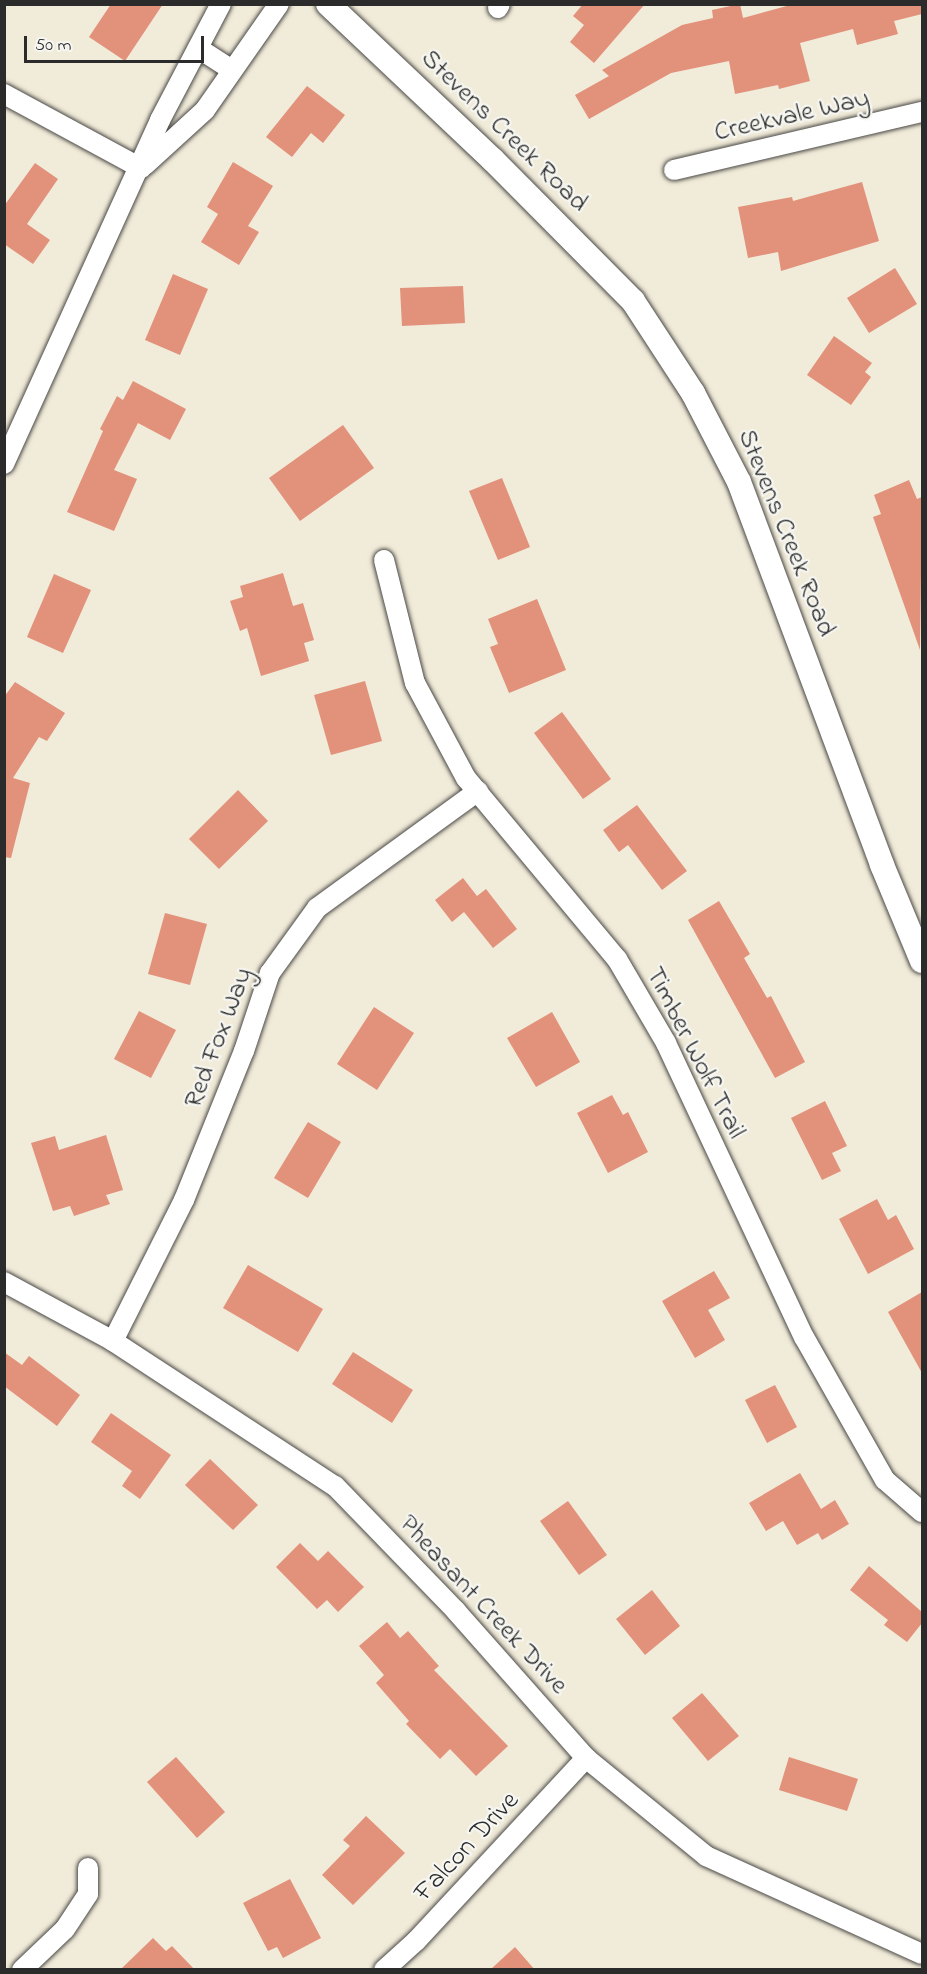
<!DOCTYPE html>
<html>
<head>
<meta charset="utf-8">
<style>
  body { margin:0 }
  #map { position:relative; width:927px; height:1974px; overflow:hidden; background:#f1ebd9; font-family:"Indie Flower",sans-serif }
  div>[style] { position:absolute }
  .building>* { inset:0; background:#e2917b }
  .roads { filter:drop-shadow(0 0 2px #494845) drop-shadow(0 0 2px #494845) }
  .minor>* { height:20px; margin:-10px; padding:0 10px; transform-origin:10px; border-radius:10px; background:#fff }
  .tertiary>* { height:24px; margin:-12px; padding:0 12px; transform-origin:12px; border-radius:12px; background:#fff }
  span { translate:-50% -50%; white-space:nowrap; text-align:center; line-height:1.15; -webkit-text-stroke:4.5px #f6f6f2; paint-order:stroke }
  .street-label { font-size:27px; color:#2b2b2b }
  .frame { position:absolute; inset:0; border:6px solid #2b2b2b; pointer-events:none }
  .scale { position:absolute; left:24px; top:36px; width:180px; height:27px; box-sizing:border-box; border:3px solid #2b2b2b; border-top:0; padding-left:8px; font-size:18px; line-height:21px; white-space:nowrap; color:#2b2b2b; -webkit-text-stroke:4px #f6f6f2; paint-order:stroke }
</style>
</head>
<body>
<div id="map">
  <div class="building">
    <i style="clip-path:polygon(111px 4px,163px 4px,125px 61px,89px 37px)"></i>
    <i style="clip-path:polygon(583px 4px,645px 4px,594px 63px,570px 42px,584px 25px,573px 16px)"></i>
    <i style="clip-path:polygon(740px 4px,743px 18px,794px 4px,922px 4px,922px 14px,894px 21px,898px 34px,857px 45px,853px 29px,800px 43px,810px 81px,779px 89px,778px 85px,735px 94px,729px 61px,671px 73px,589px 119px,575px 95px,609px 76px,602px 70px,682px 25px,713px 18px,712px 10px)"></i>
    <i style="clip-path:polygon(307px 86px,345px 115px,323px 143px,311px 133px,292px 157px,266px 137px)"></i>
    <i style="clip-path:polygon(233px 162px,273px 186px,248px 226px,259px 232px,239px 265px,201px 242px,218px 214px,207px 207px)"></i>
    <i style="clip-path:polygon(35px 163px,58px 179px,27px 224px,50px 240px,33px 264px,4px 244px,4px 206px)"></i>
    <i style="clip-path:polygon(862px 182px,879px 241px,781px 271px,778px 252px,748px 258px,738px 207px,792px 197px,793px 201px)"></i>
    <i style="clip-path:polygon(895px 268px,917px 304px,869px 333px,847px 298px)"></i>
    <i style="clip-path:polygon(173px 274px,208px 289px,180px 355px,145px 340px)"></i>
    <i style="clip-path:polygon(463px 286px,465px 323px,402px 326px,400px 288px)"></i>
    <i style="clip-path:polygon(834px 336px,872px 363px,865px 372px,871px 377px,851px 405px,807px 375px)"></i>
    <i style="clip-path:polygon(133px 381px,186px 409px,170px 440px,138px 423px,114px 470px,137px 479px,114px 531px,67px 512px,103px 431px,100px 429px,117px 396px,123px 400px)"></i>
    <i style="clip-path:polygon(343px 425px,374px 468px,300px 521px,269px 478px)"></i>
    <i style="clip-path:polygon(502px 478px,530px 547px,498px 560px,469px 491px)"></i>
    <i style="clip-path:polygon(909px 480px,917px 499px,922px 497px,920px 650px,873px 517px,881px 514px,874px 495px)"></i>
    <i style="clip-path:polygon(283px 573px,293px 606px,303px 603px,314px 640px,304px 643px,309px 661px,261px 676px,247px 628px,240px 631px,230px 601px,243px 597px,240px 586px)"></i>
    <i style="clip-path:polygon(54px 574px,91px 590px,63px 653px,27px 637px)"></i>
    <i style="clip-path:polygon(537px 599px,566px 670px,509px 693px,490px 647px,498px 644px,488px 619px)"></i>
    <i style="clip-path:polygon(365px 681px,382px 741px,331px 755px,314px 695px)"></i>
    <i style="clip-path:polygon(15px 682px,65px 713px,47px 741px,39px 737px,13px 778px,30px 783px,11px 858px,4px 857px,4px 697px)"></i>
    <i style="clip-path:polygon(562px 712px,611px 779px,583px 799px,534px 733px)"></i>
    <i style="clip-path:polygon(238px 790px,268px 821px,219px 869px,189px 839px)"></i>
    <i style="clip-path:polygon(637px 805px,687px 871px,662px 890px,628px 845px,619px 852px,603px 830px)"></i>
    <i style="clip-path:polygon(463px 878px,477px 896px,486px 889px,517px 929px,493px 948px,464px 912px,452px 922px,435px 900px)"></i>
    <i style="clip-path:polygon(719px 901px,750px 954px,744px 958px,767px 998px,771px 996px,805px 1062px,775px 1078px,688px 920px)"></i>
    <i style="clip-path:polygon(165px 913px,207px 924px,190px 985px,148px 974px)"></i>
    <i style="clip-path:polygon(374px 1007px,414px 1033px,377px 1090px,337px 1064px)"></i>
    <i style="clip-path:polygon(139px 1011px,176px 1030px,151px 1078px,114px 1059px)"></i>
    <i style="clip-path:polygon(552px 1012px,580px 1062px,536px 1087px,507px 1038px)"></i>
    <i style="clip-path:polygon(612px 1095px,623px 1115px,628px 1112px,648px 1152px,608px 1173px,577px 1113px)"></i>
    <i style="clip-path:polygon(825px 1101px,847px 1146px,832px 1153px,841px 1171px,822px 1180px,791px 1118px)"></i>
    <i style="clip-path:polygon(308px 1122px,341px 1142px,308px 1198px,274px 1178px)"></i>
    <i style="clip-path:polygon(106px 1135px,123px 1190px,106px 1195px,110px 1204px,74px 1216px,70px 1206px,53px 1211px,31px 1143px,55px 1136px,59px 1150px)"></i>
    <i style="clip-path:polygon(877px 1199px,888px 1220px,896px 1215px,914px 1249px,868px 1274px,839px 1219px)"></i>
    <i style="clip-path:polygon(248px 1265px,323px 1309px,298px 1352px,223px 1308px)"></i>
    <i style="clip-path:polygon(714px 1271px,730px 1298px,708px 1310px,725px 1340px,695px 1358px,662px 1301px)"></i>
    <i style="clip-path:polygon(922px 1292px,922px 1373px,888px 1312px)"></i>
    <i style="clip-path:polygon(4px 1352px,22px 1365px,29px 1356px,80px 1395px,57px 1426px,4px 1386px)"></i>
    <i style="clip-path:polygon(353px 1352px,413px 1390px,392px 1423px,332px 1384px)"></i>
    <i style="clip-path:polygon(775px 1385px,797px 1427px,767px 1443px,745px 1400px)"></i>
    <i style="clip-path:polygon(111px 1413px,171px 1455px,140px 1499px,122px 1486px,132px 1471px,91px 1442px)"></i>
    <i style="clip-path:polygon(210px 1459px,258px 1505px,233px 1530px,185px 1485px)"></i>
    <i style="clip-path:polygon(800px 1473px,821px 1509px,835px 1500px,849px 1524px,822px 1540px,818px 1533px,797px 1545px,783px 1521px,766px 1531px,749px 1503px)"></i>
    <i style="clip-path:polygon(568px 1501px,607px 1555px,579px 1575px,540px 1521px)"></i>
    <i style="clip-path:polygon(300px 1543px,318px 1561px,328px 1551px,364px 1587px,338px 1612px,327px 1600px,317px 1609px,276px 1567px)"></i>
    <i style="clip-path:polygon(869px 1566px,922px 1612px,922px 1623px,907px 1642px,884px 1625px,888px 1620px,850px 1590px)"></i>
    <i style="clip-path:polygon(652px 1590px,680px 1626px,645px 1655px,616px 1619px)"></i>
    <i style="clip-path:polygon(387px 1622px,400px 1638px,408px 1631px,439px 1666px,434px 1670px,508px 1746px,476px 1776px,450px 1749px,440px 1759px,406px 1724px,409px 1721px,376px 1683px,384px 1675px,359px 1646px)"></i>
    <i style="clip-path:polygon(702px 1693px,739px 1736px,708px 1761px,672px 1718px)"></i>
    <i style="clip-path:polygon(176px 1757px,225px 1812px,197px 1838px,147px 1782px)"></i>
    <i style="clip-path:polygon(789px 1757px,858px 1779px,847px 1811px,779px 1790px)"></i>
    <i style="clip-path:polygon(366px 1816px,405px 1853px,353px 1905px,322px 1875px,350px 1846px,343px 1840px)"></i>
    <i style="clip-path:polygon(290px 1879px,321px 1938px,283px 1958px,277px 1947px,268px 1951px,243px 1903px)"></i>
    <i style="clip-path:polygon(153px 1938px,166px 1951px,172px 1946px,195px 1970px,120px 1970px)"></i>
    <i style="clip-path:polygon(515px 1947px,535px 1970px,490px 1970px)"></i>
  </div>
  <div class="roads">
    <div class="minor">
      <i style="left:498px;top:8px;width:4px;rotate:-63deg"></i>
      <i style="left:198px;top:48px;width:40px;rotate:32.9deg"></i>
      <i style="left:4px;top:94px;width:156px;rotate:28.4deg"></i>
      <i style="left:145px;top:165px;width:81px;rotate:-42.5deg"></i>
      <i style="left:205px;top:110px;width:129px;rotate:-55.1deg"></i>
      <i style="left:674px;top:170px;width:255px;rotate:-13.2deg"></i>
      <i style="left:4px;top:464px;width:378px;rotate:-65.6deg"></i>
      <i style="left:160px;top:120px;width:131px;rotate:-62.3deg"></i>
      <i style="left:384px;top:560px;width:127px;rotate:75.9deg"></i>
      <i style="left:415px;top:683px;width:108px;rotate:61.8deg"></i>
      <i style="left:466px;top:778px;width:236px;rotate:50.2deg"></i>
      <i style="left:617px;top:959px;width:97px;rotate:59.7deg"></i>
      <i style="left:666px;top:1043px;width:325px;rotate:64.9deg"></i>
      <i style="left:804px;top:1337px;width:164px;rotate:60.5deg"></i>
      <i style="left:885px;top:1480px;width:49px;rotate:40.9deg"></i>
      <i style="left:4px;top:1282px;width:124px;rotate:28.4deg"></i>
      <i style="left:113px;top:1341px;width:265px;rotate:33.2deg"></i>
      <i style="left:335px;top:1486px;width:174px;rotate:45.9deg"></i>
      <i style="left:456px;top:1611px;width:196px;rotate:48.5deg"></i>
      <i style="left:586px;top:1758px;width:155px;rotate:39.2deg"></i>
      <i style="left:706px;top:1856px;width:237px;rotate:24.4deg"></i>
      <i style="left:113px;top:1341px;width:158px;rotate:-63.3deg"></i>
      <i style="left:184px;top:1200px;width:161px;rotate:-68.1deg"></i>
      <i style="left:244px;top:1051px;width:82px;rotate:-71.6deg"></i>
      <i style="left:270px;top:973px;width:80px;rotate:-54.1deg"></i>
      <i style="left:317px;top:908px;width:199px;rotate:-36deg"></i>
      <i style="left:22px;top:1970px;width:59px;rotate:-43.6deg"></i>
      <i style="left:65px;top:1929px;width:42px;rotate:-56.7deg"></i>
      <i style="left:88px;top:1894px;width:26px;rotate:-90deg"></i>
      <i style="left:384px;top:1970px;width:43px;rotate:-42.2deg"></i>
      <i style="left:416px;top:1941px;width:250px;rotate:-47.1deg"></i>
    </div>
    <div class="tertiary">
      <i style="left:328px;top:4px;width:227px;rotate:43.4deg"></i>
      <i style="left:493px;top:160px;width:199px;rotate:45.2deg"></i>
      <i style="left:633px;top:301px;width:110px;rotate:56.9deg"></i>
      <i style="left:693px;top:393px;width:100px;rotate:62.7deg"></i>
      <i style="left:739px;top:482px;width:409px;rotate:69.5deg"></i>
      <i style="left:882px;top:865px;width:104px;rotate:67.4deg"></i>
    </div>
  </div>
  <div class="street-label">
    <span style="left:792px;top:116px;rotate:-13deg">Creekvale Way</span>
    <span style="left:504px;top:131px;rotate:44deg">Stevens Creek Road</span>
    <span style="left:786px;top:533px;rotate:68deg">Stevens Creek Road</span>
    <span style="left:219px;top:1038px;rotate:-69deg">Red Fox Way</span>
    <span style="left:695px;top:1053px;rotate:63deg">Timber Wolf Trail</span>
    <span style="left:483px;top:1605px;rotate:47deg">Pheasant Creek Drive</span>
    <span style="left:467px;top:1847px;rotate:-47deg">Falcon Drive</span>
  </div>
  <div class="frame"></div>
  <div class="scale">50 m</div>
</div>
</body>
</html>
